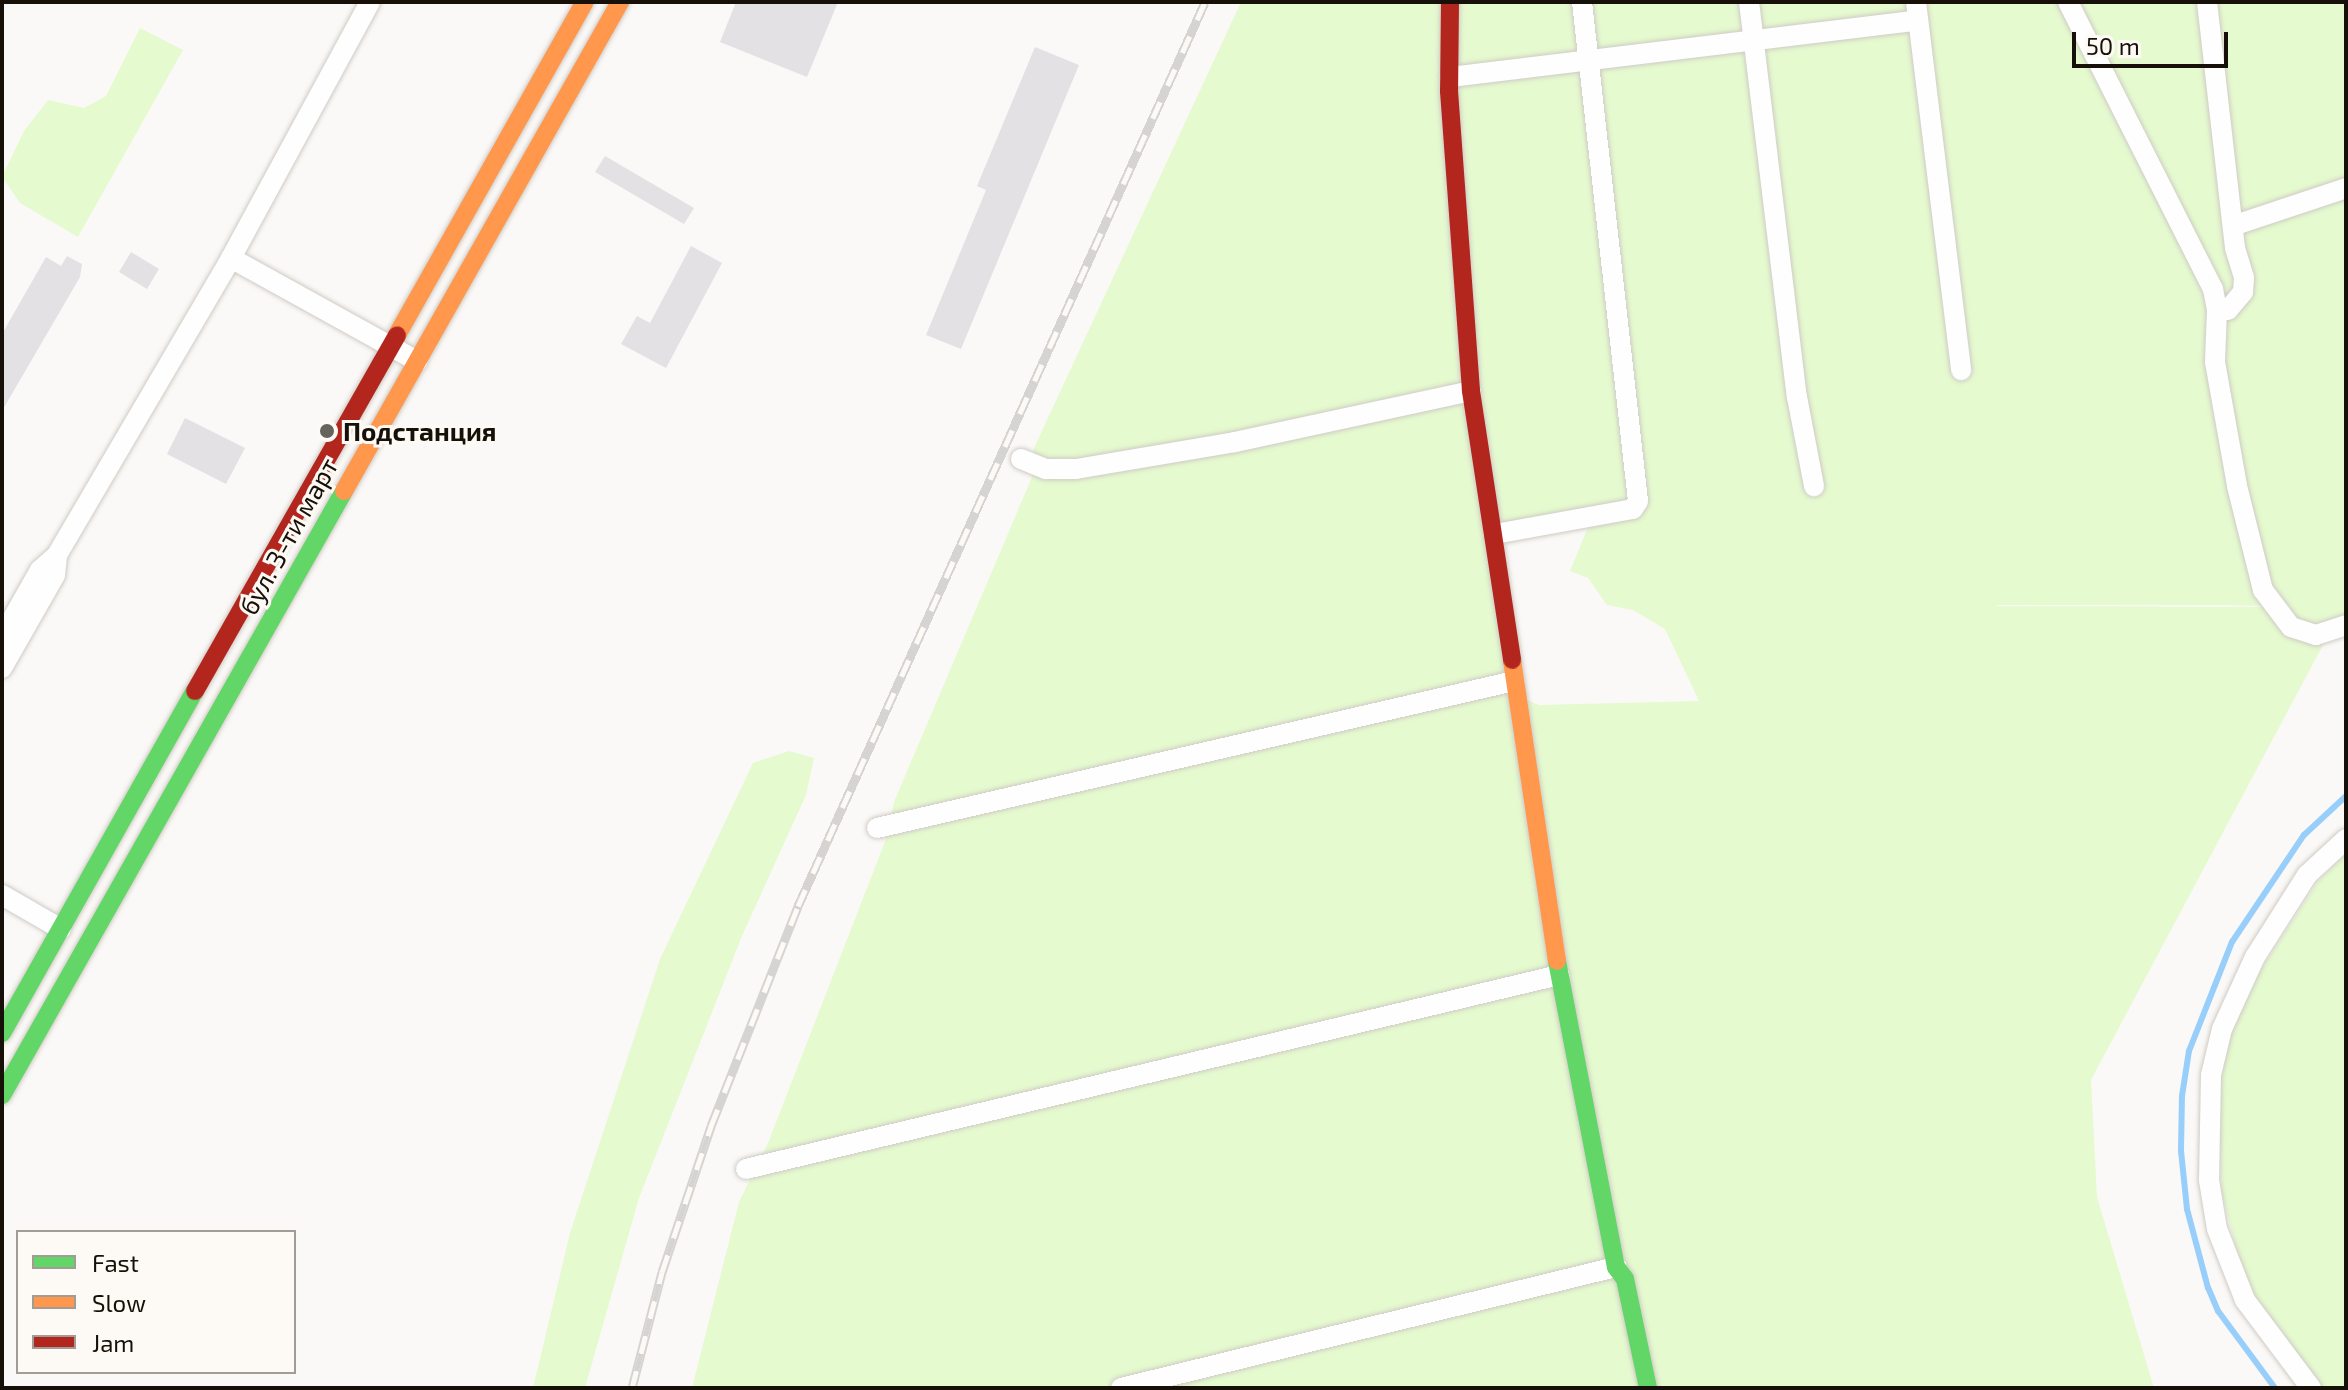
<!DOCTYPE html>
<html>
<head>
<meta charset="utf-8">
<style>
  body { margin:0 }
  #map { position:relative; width:2348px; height:1390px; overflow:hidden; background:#fbf9f7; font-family:"Exo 2",sans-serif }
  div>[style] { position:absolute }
  .green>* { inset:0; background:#e5facf }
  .stream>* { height:6px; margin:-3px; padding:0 3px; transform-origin:3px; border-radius:3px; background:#98cefa }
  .building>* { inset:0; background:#e3e1e4 }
  .roads { filter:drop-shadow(0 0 2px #cfcbc5) drop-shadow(0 0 2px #cfcbc5) }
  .street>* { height:20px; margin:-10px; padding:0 10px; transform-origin:10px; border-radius:10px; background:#fefefe }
  .fast>* { height:18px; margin:-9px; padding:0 9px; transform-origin:9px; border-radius:9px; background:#63d668 }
  .slow>* { height:18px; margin:-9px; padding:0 9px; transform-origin:9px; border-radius:9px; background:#ff974d }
  .jam>* { height:18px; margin:-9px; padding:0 9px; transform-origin:9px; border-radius:9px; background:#b3261e }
  .rail>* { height:9px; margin-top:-4.5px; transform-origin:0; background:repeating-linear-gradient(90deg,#fdfaf5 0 18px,#d6d4d3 0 36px); box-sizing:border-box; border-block:2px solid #d6d4d3 }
  .dots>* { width:22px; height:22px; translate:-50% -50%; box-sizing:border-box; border:4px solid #fdfaf5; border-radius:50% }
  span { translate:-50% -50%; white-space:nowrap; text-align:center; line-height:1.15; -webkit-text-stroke:6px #fdfaf5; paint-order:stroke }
  .poi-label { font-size:26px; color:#161008; font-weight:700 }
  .left { translate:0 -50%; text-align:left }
  .street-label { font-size:26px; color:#161008 }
  .frame { position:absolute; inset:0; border:4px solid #161008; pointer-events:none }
  .legend { position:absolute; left:16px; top:1230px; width:280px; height:144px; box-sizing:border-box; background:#fdfaf5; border:2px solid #a19c96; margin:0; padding:10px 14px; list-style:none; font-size:24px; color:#161008 }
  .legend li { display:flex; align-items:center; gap:16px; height:40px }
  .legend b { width:40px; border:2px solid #a19c96 }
  .scale { position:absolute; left:2072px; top:32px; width:156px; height:36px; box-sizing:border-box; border:4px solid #161008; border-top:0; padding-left:10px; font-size:24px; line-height:28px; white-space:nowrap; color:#161008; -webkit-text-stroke:6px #fdfaf5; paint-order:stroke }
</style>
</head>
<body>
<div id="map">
  <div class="green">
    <i style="clip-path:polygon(evenodd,1241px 2px,2346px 2px,2346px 614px,2323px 645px,2091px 1080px,2097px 1197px,2154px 1388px,692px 1388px,739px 1202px,768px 1143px,886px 839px,894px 802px,1032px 477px,1034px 448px,1241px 2px,1589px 525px,1570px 571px,1588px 578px,1607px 605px,1633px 610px,1665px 629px,1699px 701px,1539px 705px,1524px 699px,1501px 541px,1589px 525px,1241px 2px,2220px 605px,2300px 607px,1996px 606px,1997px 605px,2220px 605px)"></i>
    <i style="clip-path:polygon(140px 28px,183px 50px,78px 237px,20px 203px,2px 177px,24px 131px,48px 100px,84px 108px,106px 96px)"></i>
    <i style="clip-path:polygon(789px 751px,814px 758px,806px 795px,742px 936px,639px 1198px,585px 1388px,533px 1388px,570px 1233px,660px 959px,753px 763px)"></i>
    <i style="clip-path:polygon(2346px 854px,2346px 1388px,2321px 1388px,2252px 1294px,2241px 1267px,2221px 1190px,2219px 1088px,2228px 1032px,2253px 982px,2318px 881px)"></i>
  </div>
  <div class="stream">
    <i style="left:2275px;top:1388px;width:96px;rotate:-126.5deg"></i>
    <i style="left:2218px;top:1311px;width:25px;rotate:-113deg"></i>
    <i style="left:2208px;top:1288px;width:82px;rotate:-104.9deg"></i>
    <i style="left:2187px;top:1209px;width:58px;rotate:-95.9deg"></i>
    <i style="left:2181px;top:1151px;width:55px;rotate:-89deg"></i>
    <i style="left:2182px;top:1096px;width:46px;rotate:-81.2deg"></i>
    <i style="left:2189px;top:1051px;width:117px;rotate:-68.5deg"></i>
    <i style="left:2232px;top:942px;width:129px;rotate:-56.1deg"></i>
    <i style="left:2304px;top:835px;width:57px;rotate:-42.9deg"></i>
  </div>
  <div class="building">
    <i style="clip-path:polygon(736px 2px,838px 2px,807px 77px,720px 42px)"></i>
    <i style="clip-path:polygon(1035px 47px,1079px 65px,961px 349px,926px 335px,986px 190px,977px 186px)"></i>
    <i style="clip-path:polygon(605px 156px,694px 208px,684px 224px,595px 172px)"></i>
    <i style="clip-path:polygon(691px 246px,722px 263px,666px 368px,621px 344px,637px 316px,650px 323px)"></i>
    <i style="clip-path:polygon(131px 252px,159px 269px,147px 289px,119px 272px)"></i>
    <i style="clip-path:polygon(67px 256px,82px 264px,80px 277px,2px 411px,2px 334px,46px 257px,61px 266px)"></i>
    <i style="clip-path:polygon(185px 418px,245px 448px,226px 484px,167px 454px)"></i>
  </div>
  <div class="roads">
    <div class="street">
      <i style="left:1749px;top:2px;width:398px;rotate:83.1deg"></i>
      <i style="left:1797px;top:397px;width:91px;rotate:79.2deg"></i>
      <i style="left:1916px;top:2px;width:371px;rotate:83deg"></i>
      <i style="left:2068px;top:2px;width:322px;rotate:63.2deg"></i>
      <i style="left:2213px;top:289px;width:21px;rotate:79deg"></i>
      <i style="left:2207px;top:2px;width:248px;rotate:83.5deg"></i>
      <i style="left:2235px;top:248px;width:31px;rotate:73deg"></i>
      <i style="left:2244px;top:278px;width:14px;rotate:94deg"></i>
      <i style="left:2243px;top:292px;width:23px;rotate:130deg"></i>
      <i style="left:2228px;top:310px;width:11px;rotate:180deg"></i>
      <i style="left:2217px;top:310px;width:52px;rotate:92.2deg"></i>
      <i style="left:2215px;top:362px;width:126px;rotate:79.9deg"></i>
      <i style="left:2237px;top:486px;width:107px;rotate:76deg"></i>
      <i style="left:2263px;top:590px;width:46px;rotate:52.9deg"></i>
      <i style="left:2291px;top:627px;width:26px;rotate:18deg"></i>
      <i style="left:2316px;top:635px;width:32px;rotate:-18deg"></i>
      <i style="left:1450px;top:77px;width:471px;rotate:-6.9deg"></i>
      <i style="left:2235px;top:225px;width:117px;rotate:-18.4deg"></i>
      <i style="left:231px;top:258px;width:291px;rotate:-61.5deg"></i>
      <i style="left:1021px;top:459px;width:27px;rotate:22deg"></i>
      <i style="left:1046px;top:469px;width:30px"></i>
      <i style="left:1076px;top:469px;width:161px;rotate:-9.6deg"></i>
      <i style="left:1235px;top:442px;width:241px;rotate:-12.2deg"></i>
      <i style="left:1495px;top:534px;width:140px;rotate:-10.3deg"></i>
      <i style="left:1633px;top:509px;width:9px;rotate:-58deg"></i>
      <i style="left:1638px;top:501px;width:502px;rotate:-96.4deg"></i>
      <i style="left:2px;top:637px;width:77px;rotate:-60.4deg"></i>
      <i style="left:40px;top:570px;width:23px;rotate:-41deg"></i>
      <i style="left:57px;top:555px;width:344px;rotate:-59.6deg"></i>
      <i style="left:231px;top:258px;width:213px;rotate:29deg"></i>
      <i style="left:2px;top:668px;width:107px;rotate:-60.3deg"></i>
      <i style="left:55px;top:575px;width:20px;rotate:-84deg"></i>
      <i style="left:877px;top:828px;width:654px;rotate:-12.99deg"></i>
      <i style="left:2px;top:895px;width:68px;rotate:30deg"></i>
      <i style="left:746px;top:1169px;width:836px;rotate:-13.42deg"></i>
      <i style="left:1121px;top:1388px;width:510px;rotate:-13.74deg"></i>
      <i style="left:2311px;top:1388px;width:110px;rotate:-126.9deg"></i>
      <i style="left:2245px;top:1300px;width:76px;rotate:-111.5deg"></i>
      <i style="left:2217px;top:1229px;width:50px;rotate:-99.3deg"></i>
      <i style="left:2209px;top:1180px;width:105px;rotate:-88.9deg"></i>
      <i style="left:2211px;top:1075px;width:47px;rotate:-76.6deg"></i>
      <i style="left:2222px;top:1029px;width:79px;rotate:-65.4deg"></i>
      <i style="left:2255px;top:957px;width:97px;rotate:-57.6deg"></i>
      <i style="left:2307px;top:875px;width:53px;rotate:-42.7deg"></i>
    </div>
    <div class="fast">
      <i style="left:1557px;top:961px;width:312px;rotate:79.1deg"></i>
      <i style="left:1616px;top:1267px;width:15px;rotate:53deg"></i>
      <i style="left:1625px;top:1279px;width:111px;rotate:78.1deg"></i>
      <i style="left:2px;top:1033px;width:393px;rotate:-60.6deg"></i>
      <i style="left:2px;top:1095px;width:694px;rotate:-60.48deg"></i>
    </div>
    <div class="slow">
      <i style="left:397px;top:335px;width:382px;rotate:-60.6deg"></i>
      <i style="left:344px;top:491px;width:562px;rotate:-60.56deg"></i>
      <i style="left:1512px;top:660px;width:304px;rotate:81.5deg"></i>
    </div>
    <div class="jam">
      <i style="left:1450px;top:2px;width:89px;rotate:90.6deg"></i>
      <i style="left:1449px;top:91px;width:301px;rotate:85.8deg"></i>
      <i style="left:1471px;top:391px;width:272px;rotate:81.3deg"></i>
      <i style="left:195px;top:691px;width:409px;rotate:-60.4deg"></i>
    </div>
  </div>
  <div class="rail">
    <i style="left:632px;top:1388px;width:120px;rotate:-75.5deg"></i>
    <i style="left:662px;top:1272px;width:154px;rotate:-71.4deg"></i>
    <i style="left:711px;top:1126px;width:237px;rotate:-68.4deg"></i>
    <i style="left:798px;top:906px;width:991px;rotate:-65.76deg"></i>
  </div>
  <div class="dots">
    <i style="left:327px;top:431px;background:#66625c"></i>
  </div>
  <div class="poi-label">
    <span class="left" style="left:343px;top:431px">Подстанция</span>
  </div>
  <div class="street-label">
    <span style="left:288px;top:536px;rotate:-61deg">бул. 3-ти март</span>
  </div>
  <div class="frame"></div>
  <ul class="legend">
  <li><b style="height:10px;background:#63d668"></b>Fast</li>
  <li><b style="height:10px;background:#ff974d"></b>Slow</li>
  <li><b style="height:10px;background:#b3261e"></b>Jam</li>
  </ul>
  <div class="scale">50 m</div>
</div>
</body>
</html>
